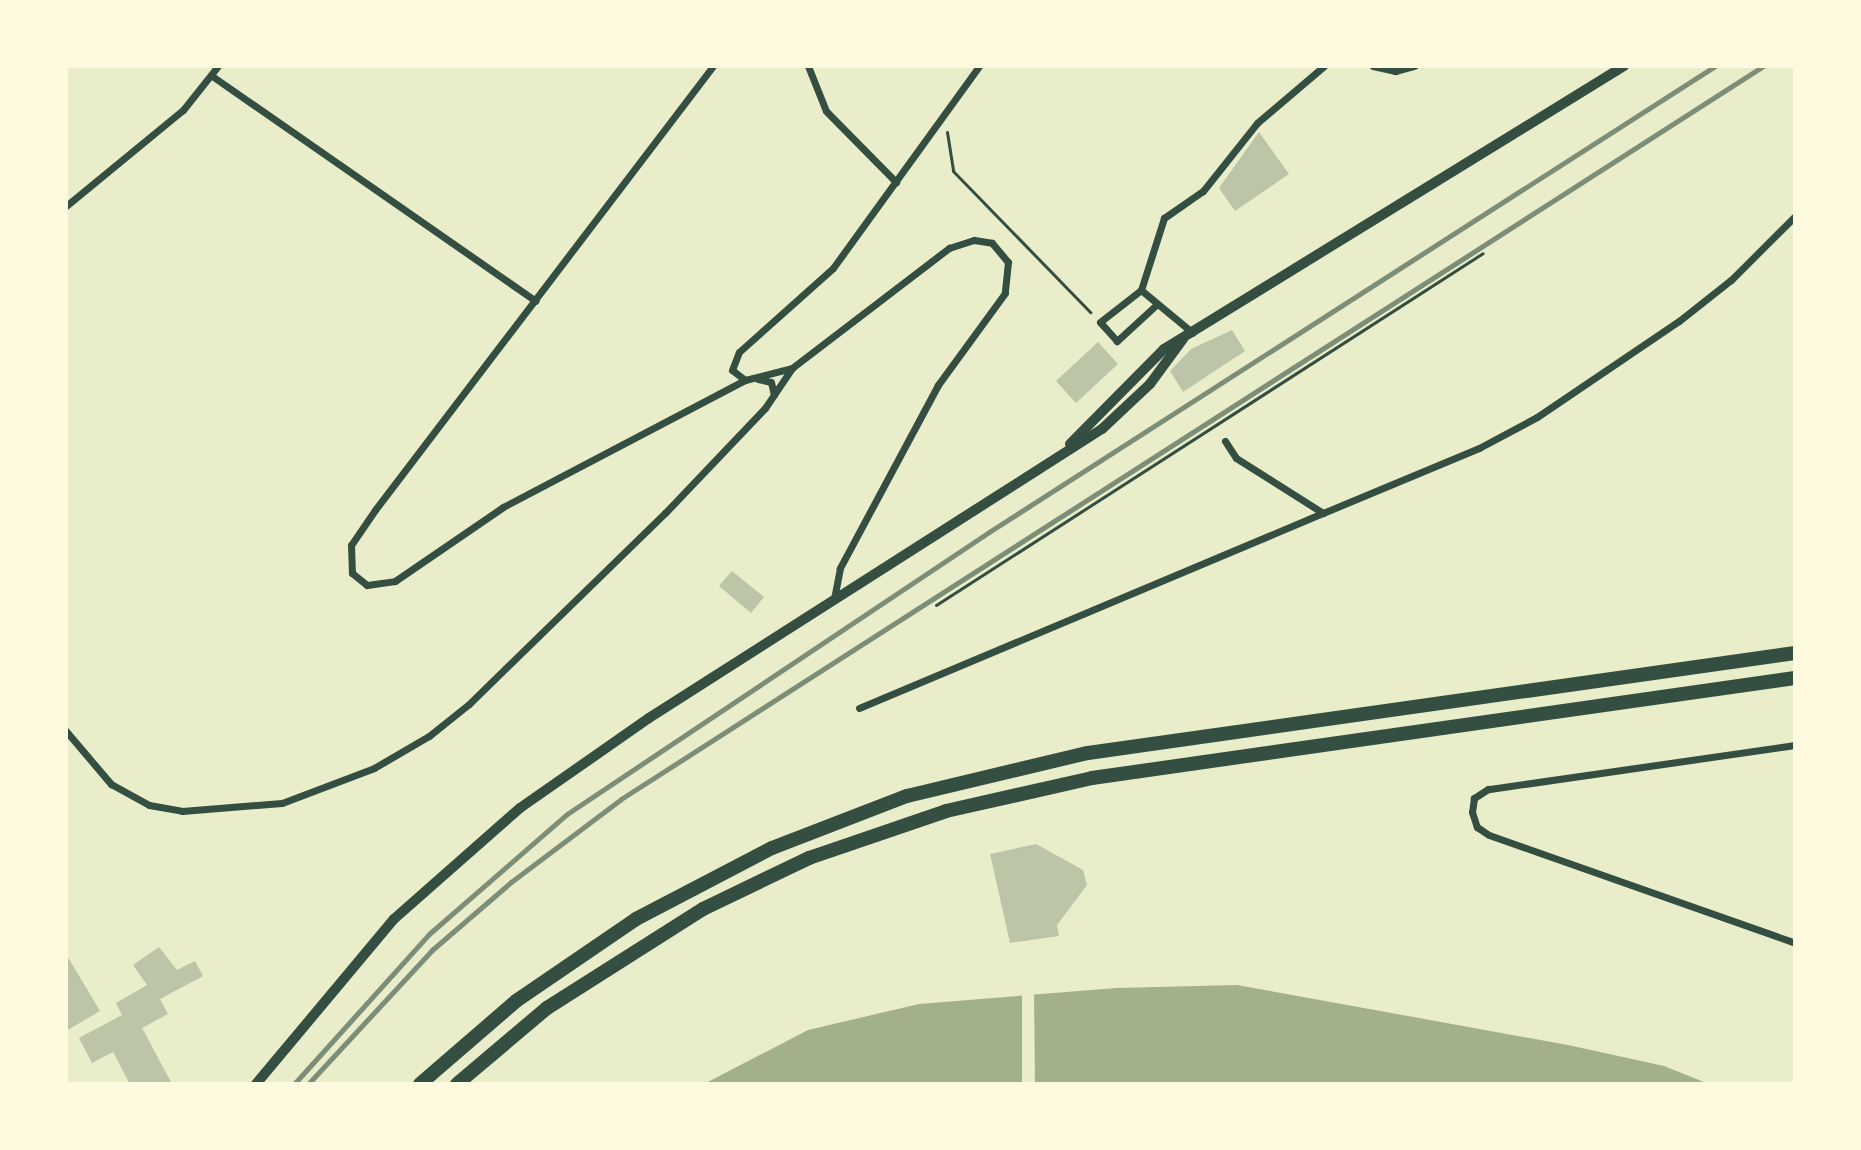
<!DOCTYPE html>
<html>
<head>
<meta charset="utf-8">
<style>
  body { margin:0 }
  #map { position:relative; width:1861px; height:1150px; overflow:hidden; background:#e9edc9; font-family:Literata,serif }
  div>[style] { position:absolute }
  .water>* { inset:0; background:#a3b18a }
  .pier>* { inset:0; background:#e9edc9 }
  .building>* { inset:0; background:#bcc5a7 }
  .path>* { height:3px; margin:-1.5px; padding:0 1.5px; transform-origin:1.5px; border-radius:1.5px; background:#344e41 }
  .minor>* { height:7px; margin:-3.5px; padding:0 3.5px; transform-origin:3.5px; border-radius:3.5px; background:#344e41 }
  .secondary>* { height:10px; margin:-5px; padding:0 5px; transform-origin:5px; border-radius:5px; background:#344e41 }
  .motorway>* { height:14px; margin:-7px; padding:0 7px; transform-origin:7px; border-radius:7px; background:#344e41 }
  .rail>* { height:5px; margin:-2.5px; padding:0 2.5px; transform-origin:2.5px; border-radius:2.5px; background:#7c8e77 }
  span { translate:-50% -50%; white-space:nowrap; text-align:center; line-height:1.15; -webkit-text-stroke:6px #fefae0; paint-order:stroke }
  .frame { position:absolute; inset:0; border:68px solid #fefae0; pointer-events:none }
</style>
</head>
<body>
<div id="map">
  <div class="water">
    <i style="clip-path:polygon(1237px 985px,1568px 1045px,1664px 1066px,1709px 1084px,704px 1084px,808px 1030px,919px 1004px,1116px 988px)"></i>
  </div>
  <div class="pier">
    <i style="clip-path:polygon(1034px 991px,1035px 1084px,1022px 1084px,1022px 992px)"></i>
  </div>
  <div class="building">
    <i style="clip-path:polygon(1259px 132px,1289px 174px,1235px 211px,1219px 188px)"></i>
    <i style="clip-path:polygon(1232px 330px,1245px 351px,1183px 392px,1170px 371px,1191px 349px)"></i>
    <i style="clip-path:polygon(1098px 342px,1118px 364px,1076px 403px,1056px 381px)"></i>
    <i style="clip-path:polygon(732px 571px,764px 597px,751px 613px,719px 586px)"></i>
    <i style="clip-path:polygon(1036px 844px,1083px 870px,1087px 885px,1057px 925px,1059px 936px,1010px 943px,990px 854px)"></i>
    <i style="clip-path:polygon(159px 947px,177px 970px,195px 961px,203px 976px,160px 999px,168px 1014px,142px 1028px,171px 1082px,130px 1084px,113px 1052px,92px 1063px,79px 1038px,122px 1015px,116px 1003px,147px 985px,133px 965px)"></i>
    <i style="clip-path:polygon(66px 954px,100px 1011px,66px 1031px)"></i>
  </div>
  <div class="path">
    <i style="left:947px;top:132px;width:39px;rotate:81deg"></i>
    <i style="left:953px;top:171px;width:197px;rotate:45.8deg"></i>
    <i style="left:936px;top:605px;width:650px;rotate:-32.76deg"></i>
  </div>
  <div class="minor">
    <i style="left:713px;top:66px;width:558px;rotate:127.28deg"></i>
    <i style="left:375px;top:510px;width:42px;rotate:124.4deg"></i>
    <i style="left:351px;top:545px;width:28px;rotate:88deg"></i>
    <i style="left:352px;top:573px;width:19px;rotate:39deg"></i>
    <i style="left:367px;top:585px;width:28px;rotate:-8deg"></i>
    <i style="left:395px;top:581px;width:131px;rotate:-34.4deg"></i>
    <i style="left:503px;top:507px;width:273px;rotate:-27.7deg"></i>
    <i style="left:745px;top:380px;width:49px;rotate:-14.3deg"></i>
    <i style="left:808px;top:66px;width:48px;rotate:68.2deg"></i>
    <i style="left:826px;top:111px;width:100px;rotate:45.4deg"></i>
    <i style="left:1373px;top:66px;width:23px;rotate:13deg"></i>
    <i style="left:1395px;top:71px;width:20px;rotate:-15deg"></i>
    <i style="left:212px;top:76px;width:394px;rotate:34.8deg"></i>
    <i style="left:66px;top:206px;width:151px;rotate:-39.4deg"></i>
    <i style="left:183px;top:110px;width:56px;rotate:-51.5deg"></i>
    <i style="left:1141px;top:290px;width:76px;rotate:-72.3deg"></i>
    <i style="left:1164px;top:218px;width:47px;rotate:-34.7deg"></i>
    <i style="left:1203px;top:191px;width:87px;rotate:-51.5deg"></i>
    <i style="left:1257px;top:123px;width:88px;rotate:-40.4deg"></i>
    <i style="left:1155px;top:306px;width:52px;rotate:137.4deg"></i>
    <i style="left:1117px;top:341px;width:25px;rotate:-132deg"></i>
    <i style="left:1100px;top:322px;width:52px;rotate:-38deg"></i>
    <i style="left:1141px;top:290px;width:67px;rotate:39.6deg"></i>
    <i style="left:758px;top:379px;width:13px;rotate:13deg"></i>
    <i style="left:771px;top:382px;width:13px;rotate:77deg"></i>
    <i style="left:745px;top:380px;width:16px;rotate:-142deg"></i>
    <i style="left:732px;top:370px;width:19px;rotate:-69deg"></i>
    <i style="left:739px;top:352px;width:126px;rotate:-41.8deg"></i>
    <i style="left:833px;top:268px;width:249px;rotate:-54.1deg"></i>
    <i style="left:1225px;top:441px;width:20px;rotate:57deg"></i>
    <i style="left:1236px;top:458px;width:103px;rotate:32.3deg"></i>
    <i style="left:1323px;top:513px;width:169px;rotate:-22.6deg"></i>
    <i style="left:1479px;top:448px;width:66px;rotate:-28.1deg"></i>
    <i style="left:1537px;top:417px;width:171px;rotate:-34.1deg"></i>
    <i style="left:1679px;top:321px;width:66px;rotate:-38.3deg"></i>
    <i style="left:1731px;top:280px;width:91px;rotate:-45deg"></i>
    <i style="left:859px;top:708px;width:503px;rotate:-22.8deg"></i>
    <i style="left:66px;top:731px;width:70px;rotate:49.7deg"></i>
    <i style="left:111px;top:784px;width:43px;rotate:28.9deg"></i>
    <i style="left:149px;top:805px;width:34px;rotate:10deg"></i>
    <i style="left:182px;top:811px;width:100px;rotate:-4.6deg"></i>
    <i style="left:282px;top:803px;width:98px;rotate:-20.8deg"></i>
    <i style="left:374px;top:768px;width:64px;rotate:-30.2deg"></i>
    <i style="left:429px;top:736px;width:51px;rotate:-38.7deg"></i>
    <i style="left:469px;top:704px;width:274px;rotate:-44.3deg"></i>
    <i style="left:665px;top:513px;width:145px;rotate:-46.4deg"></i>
    <i style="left:765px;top:408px;width:48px;rotate:-56deg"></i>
    <i style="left:792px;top:368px;width:198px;rotate:-37.4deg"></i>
    <i style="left:949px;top:248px;width:26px;rotate:-18deg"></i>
    <i style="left:974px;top:240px;width:18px;rotate:9deg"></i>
    <i style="left:992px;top:243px;width:25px;rotate:50deg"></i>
    <i style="left:1008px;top:262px;width:31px;rotate:96deg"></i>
    <i style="left:1005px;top:293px;width:114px;rotate:126.1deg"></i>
    <i style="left:938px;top:385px;width:208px;rotate:118.2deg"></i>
    <i style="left:840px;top:568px;width:32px;rotate:101deg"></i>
    <i style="left:1795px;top:745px;width:310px;rotate:171.8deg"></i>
    <i style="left:1488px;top:789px;width:17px;rotate:147deg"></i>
    <i style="left:1474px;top:798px;width:14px;rotate:98deg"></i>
    <i style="left:1472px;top:812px;width:16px;rotate:72deg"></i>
    <i style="left:1477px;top:827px;width:14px;rotate:34deg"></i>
    <i style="left:1489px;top:835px;width:324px;rotate:19.4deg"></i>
  </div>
  <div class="secondary">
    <i style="left:1070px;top:444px;width:134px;rotate:-45.3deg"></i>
    <i style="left:1164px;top:349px;width:540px;rotate:-31.6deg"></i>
    <i style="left:256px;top:1084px;width:215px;rotate:-50.1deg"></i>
    <i style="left:394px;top:919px;width:168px;rotate:-41.4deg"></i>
    <i style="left:520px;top:808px;width:157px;rotate:-34.9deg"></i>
    <i style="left:649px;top:718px;width:537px;rotate:-32.54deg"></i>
    <i style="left:1102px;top:429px;width:66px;rotate:-43.2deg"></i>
    <i style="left:1150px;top:384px;width:56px;rotate:-53.7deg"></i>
  </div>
  <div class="motorway">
    <i style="left:420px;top:1084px;width:127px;rotate:-40.8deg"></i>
    <i style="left:516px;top:1001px;width:145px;rotate:-34.3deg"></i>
    <i style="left:636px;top:919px;width:153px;rotate:-27.6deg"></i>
    <i style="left:772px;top:848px;width:145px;rotate:-21.1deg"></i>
    <i style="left:907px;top:796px;width:186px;rotate:-13.4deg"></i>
    <i style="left:1088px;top:753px;width:714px;rotate:-8.05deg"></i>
    <i style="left:457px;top:1084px;width:118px;rotate:-40.2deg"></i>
    <i style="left:547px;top:1008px;width:185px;rotate:-32.4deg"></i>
    <i style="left:703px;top:909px;width:118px;rotate:-25.7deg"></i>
    <i style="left:809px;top:858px;width:145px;rotate:-18.9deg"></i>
    <i style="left:946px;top:811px;width:150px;rotate:-12.7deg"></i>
    <i style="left:1092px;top:778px;width:710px;rotate:-8.1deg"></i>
  </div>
  <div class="rail">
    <i style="left:294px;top:1084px;width:202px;rotate:-48deg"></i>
    <i style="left:429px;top:934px;width:183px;rotate:-41deg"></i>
    <i style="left:567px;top:814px;width:508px;rotate:-33.75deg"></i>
    <i style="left:989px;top:532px;width:863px;rotate:-32.7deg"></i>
    <i style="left:308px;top:1084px;width:183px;rotate:-47.2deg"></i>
    <i style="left:432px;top:950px;width:104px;rotate:-40.7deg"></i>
    <i style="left:511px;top:882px;width:138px;rotate:-37deg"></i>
    <i style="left:621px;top:799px;width:1357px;rotate:-32.69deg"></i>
  </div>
  <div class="frame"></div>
</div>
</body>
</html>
